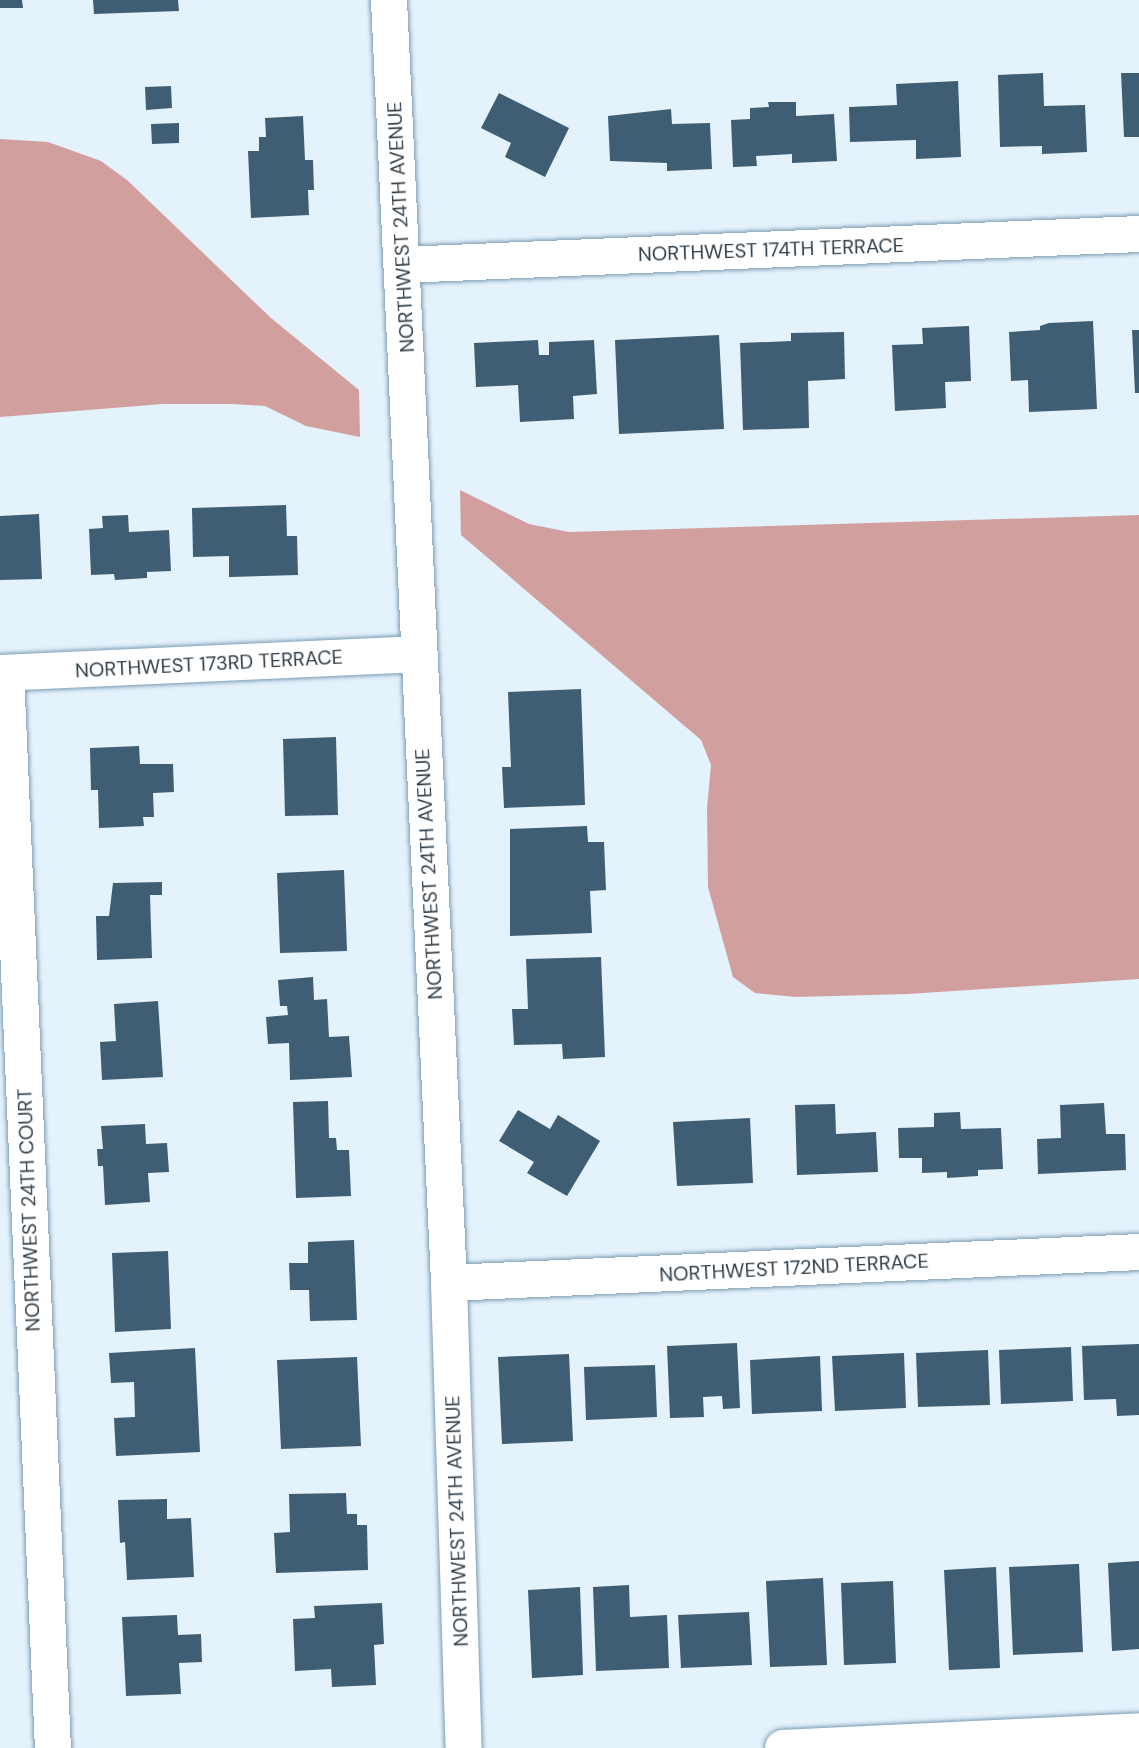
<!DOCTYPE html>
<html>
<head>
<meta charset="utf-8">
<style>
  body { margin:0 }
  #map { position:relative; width:1139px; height:1748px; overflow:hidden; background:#e4f2fc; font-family:"DM Sans",sans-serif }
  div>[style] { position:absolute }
  .water>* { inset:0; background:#d1a09e }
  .building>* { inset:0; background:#405e73 }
  .roads { filter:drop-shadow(0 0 2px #7b9cb3) drop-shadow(0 0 2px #7b9cb3) }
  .street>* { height:36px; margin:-18px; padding:0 18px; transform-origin:18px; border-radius:18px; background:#fff }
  span { translate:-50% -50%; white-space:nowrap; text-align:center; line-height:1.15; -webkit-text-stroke:8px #fff; paint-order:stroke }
  .street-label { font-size:20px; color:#313e48 }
</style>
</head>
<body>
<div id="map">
  <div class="water">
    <i style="clip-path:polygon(0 139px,48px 142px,101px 161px,127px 180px,271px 318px,359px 390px,360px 437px,306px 426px,265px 406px,232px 404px,163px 404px,0 417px)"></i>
    <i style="clip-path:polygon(460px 490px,529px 524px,569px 532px,1139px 515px,1139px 979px,908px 994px,796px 997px,755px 993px,733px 977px,708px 887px,707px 808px,711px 765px,701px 740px,461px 535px)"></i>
  </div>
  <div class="building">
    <i style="clip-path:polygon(0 0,22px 0,23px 8px,0 8px)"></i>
    <i style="clip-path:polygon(93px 0,178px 0,179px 11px,94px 14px)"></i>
    <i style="clip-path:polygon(1043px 73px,1044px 106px,1085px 105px,1087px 152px,1042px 154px,1042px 146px,1000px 147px,998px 75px)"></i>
    <i style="clip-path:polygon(1121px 73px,1139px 73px,1139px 137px,1124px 137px)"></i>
    <i style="clip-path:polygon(958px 81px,961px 157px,916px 159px,916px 140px,850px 142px,849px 107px,897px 105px,896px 84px)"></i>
    <i style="clip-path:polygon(171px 86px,172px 108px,146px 110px,145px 87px)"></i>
    <i style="clip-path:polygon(499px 93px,569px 128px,545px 177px,505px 157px,511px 143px,481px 128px)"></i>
    <i style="clip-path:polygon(768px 102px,796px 102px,796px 116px,834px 114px,837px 161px,792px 163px,792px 154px,756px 156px,757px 166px,733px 167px,731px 120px,750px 119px,750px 108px,769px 107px)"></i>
    <i style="clip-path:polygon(671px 109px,672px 124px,710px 123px,712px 169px,667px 171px,667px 163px,610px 161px,608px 116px)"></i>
    <i style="clip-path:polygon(303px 116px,305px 160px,313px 160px,314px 190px,308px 190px,309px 215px,251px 218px,248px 151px,259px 151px,259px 137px,266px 137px,265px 118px)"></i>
    <i style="clip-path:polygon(179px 123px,179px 143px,152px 144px,151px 124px)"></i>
    <i style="clip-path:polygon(1093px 321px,1097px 409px,1029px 412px,1028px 380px,1011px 381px,1009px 332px,1040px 330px,1040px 326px,1049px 323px)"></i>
    <i style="clip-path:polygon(969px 326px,971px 381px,945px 382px,946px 408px,895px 411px,892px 345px,923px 344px,922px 328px)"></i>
    <i style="clip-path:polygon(1132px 330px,1139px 330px,1139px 393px,1135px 393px)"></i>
    <i style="clip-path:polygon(844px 332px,845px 379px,808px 381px,809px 428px,743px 430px,740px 343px,791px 341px,791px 333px)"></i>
    <i style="clip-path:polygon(719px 335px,724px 429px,619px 434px,615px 340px)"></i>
    <i style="clip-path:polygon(538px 340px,539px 355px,549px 355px,549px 342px,594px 340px,597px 394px,573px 396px,574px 419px,520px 422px,518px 385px,476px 387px,474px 343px)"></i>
    <i style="clip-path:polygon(286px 505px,287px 536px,297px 536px,298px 575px,229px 577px,229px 556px,193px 557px,192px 508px)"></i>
    <i style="clip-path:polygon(39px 514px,42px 579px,0 580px,0 516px)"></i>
    <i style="clip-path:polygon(128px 515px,129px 532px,169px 530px,171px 571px,147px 572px,147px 578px,115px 580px,114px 574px,91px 575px,89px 529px,103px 528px,102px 516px)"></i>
    <i style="clip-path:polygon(581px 689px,585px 805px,504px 808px,502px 767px,511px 767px,508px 692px)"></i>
    <i style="clip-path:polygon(336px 737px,338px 815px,285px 816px,283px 739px)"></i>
    <i style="clip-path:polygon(139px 746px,140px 764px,173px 764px,174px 792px,153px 793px,154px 817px,143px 817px,144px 826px,99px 828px,98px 790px,91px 790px,90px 748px)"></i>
    <i style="clip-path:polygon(587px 826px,588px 842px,604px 842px,606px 890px,590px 891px,592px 933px,510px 936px,510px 829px)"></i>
    <i style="clip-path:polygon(344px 870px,347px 951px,280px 953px,277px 873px)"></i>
    <i style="clip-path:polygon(162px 882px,162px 895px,150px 895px,152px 958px,97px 960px,96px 916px,109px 916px,113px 883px)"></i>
    <i style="clip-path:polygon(601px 957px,605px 1057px,563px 1059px,562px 1044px,514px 1045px,512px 1009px,528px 1009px,526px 959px)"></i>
    <i style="clip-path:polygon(313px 977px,314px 1000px,327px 999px,329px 1037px,349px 1036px,352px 1077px,290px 1080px,289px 1043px,268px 1044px,266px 1017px,288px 1015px,287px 1006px,280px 1006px,278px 980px)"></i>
    <i style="clip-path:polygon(158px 1001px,163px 1077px,102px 1080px,100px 1042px,116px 1041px,114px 1004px)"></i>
    <i style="clip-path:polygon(328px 1101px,329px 1138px,336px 1138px,337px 1150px,349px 1150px,351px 1196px,296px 1198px,293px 1102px)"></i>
    <i style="clip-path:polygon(1104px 1103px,1106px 1134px,1125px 1134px,1126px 1170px,1038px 1174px,1037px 1139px,1061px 1138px,1060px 1105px)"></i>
    <i style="clip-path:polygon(835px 1104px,836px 1134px,876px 1132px,878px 1172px,797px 1175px,795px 1105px)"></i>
    <i style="clip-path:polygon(518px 1110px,550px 1129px,558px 1115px,600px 1141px,567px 1196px,527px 1173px,534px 1162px,499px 1141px)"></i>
    <i style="clip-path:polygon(960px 1112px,961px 1129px,1001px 1128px,1003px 1169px,978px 1170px,978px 1176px,947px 1178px,947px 1172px,922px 1173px,922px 1158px,899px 1158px,898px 1128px,934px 1127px,934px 1113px)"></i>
    <i style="clip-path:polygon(750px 1118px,753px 1183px,677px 1186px,673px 1122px)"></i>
    <i style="clip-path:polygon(145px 1124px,146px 1144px,167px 1143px,169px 1172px,148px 1173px,150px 1202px,105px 1205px,103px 1166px,98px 1166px,97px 1149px,103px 1149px,101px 1126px)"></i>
    <i style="clip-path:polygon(354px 1240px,357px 1320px,310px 1321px,309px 1290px,290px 1290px,289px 1263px,308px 1263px,308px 1242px)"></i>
    <i style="clip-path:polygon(168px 1251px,171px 1329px,115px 1332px,112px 1253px)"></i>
    <i style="clip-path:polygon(737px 1343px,740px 1408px,723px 1409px,722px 1396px,703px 1397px,704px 1417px,670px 1418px,667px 1346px)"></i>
    <i style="clip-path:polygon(1139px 1344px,1139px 1415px,1117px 1416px,1116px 1399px,1084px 1400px,1082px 1346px)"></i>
    <i style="clip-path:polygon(1071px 1347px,1073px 1401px,1001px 1404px,999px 1350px)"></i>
    <i style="clip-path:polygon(195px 1348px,200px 1452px,116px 1456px,114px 1418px,135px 1417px,134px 1382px,111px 1383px,109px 1353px)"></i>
    <i style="clip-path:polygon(988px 1350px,990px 1405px,918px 1407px,916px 1353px)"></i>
    <i style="clip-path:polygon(904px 1353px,906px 1408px,835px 1411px,832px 1356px)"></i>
    <i style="clip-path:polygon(569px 1354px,573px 1441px,502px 1444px,498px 1357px)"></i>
    <i style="clip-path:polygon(820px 1356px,822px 1411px,752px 1414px,750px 1360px)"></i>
    <i style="clip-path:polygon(357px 1357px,361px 1446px,281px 1449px,277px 1360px)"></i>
    <i style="clip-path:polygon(655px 1365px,657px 1417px,586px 1420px,584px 1367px)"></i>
    <i style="clip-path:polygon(346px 1493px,347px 1514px,357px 1514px,357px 1525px,367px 1525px,368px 1570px,276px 1573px,274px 1533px,290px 1532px,289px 1494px)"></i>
    <i style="clip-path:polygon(167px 1499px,167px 1519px,191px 1518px,194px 1577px,127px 1580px,125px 1542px,120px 1543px,118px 1500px)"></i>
    <i style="clip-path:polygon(1139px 1561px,1139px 1649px,1112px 1651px,1108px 1563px)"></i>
    <i style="clip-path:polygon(1076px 1564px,1079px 1564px,1083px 1652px,1013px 1655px,1009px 1567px)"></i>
    <i style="clip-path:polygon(996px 1567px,1000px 1668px,949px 1670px,944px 1570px)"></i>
    <i style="clip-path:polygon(823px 1578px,827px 1665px,770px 1667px,766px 1581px)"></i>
    <i style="clip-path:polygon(893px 1581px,896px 1663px,844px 1665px,841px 1583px)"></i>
    <i style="clip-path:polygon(629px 1585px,630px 1617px,667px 1615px,669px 1668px,596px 1671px,593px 1587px)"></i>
    <i style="clip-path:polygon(580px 1587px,583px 1675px,532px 1678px,528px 1590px)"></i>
    <i style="clip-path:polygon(382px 1603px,384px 1644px,374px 1645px,376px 1685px,332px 1687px,331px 1669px,295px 1671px,293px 1619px,315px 1618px,314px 1606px)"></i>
    <i style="clip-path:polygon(749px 1612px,752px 1665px,681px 1668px,678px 1615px)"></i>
    <i style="clip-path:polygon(177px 1615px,178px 1635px,201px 1634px,202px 1662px,179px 1663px,181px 1694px,126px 1696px,122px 1617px)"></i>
  </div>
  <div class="roads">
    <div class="street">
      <i style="left:389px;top:0;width:1284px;rotate:87.32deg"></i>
      <i style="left:449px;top:1283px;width:465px;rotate:88.2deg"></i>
      <i style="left:403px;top:265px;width:737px;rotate:-2.41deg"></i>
      <i style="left:0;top:673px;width:419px;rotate:-2.6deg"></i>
      <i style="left:6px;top:673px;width:1076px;rotate:87.5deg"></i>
      <i style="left:449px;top:1283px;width:691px;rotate:-2.57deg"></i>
      <i style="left:783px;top:1748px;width:356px;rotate:-2.7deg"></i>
    </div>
  </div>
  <div class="street-label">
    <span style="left:401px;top:227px;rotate:-93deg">NORTHWEST 24TH AVENUE</span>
    <span style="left:771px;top:250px;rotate:-2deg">NORTHWEST 174TH TERRACE</span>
    <span style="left:209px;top:664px;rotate:-3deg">NORTHWEST 173RD TERRACE</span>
    <span style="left:429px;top:874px;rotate:-93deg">NORTHWEST 24TH AVENUE</span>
    <span style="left:29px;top:1210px;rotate:-92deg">NORTHWEST 24TH COURT</span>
    <span style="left:794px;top:1268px;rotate:-3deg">NORTHWEST 172ND TERRACE</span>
    <span style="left:457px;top:1521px;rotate:-92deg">NORTHWEST 24TH AVENUE</span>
  </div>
</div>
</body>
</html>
